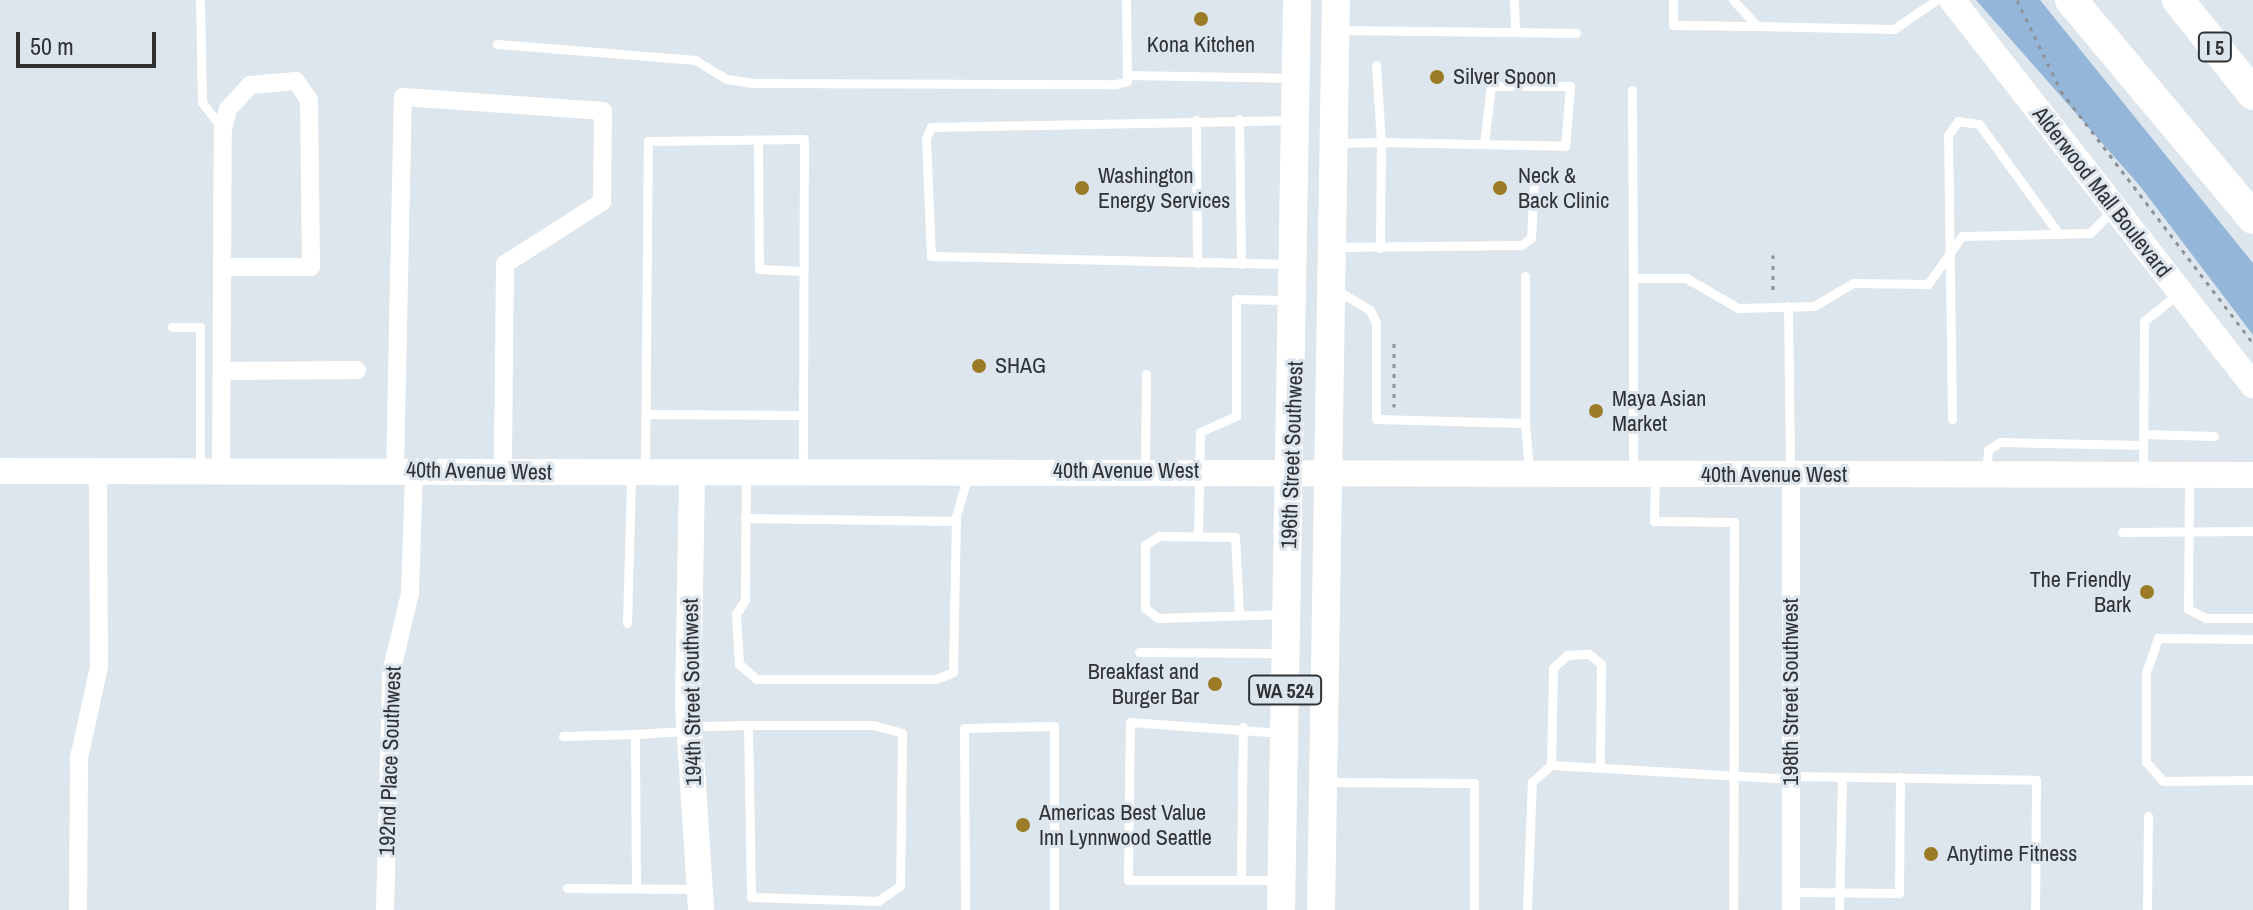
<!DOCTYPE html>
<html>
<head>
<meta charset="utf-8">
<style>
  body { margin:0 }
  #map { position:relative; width:2253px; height:910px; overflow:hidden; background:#dde5ed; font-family:"Archivo Narrow",sans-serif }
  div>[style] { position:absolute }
  .green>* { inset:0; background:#94b6d9 }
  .path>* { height:3px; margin-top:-1.5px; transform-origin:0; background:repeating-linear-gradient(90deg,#8d9398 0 4px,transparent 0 10px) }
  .lane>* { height:9px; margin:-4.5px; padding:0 4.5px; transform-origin:4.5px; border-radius:4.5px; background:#fff }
  .street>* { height:18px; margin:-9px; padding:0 9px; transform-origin:9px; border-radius:9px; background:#fff }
  .secondary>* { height:26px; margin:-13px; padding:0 13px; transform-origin:13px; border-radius:13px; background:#fff }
  .primary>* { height:28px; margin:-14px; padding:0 14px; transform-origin:14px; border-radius:14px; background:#fff }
  .highway>* { height:32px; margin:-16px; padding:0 16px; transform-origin:16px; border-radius:16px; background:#fff }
  .dots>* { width:22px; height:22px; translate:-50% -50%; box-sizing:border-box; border:4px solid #dde5ed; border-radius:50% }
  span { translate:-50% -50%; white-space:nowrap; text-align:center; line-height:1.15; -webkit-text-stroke:6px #dde5ed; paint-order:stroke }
  .shield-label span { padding:2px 6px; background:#dde5ed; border:2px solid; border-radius:6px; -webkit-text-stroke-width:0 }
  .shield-label { font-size:20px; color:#2f3235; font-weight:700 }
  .poi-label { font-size:22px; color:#2f3235 }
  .left { translate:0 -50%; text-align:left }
  .right { translate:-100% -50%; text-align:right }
  .street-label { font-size:22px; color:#2f3235 }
  .scale { position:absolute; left:16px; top:32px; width:140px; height:36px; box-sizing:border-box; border:4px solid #2f3235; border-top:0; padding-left:10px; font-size:24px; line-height:28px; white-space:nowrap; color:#2f3235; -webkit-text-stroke:6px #dde5ed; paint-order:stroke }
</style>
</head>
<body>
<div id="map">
  <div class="green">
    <i style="clip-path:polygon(1976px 0,2040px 0,2253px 263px,2253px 335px,2140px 186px)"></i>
  </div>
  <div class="path">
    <i style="left:2017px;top:0;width:101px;rotate:64.2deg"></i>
    <i style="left:2061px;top:91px;width:317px;rotate:52.7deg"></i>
    <i style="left:1773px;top:255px;width:39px;rotate:90deg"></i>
    <i style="left:1394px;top:407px;width:69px;rotate:-90deg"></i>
  </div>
  <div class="lane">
    <i style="left:200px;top:0;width:102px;rotate:88.9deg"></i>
    <i style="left:202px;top:102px;width:35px;rotate:53deg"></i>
    <i style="left:1514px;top:0;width:31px;rotate:88deg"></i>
    <i style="left:1673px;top:0;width:25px;rotate:90deg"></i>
    <i style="left:1673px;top:25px;width:84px;rotate:0.7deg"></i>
    <i style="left:1733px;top:0;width:35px;rotate:47deg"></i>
    <i style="left:1757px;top:26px;width:137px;rotate:1.3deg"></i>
    <i style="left:1894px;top:29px;width:51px;rotate:-34.6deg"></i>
    <i style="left:1340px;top:30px;width:236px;rotate:0.7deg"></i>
    <i style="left:497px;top:44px;width:199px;rotate:4.6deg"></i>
    <i style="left:695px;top:60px;width:37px;rotate:31deg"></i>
    <i style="left:727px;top:79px;width:26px;rotate:9deg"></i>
    <i style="left:753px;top:83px;width:363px;rotate:0.2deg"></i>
    <i style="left:1116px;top:84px;width:11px;rotate:-15deg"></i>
    <i style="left:1127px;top:81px;width:81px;rotate:-90.7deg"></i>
    <i style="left:1127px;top:75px;width:164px;rotate:1deg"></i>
    <i style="left:1632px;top:90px;width:188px;rotate:89.7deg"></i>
    <i style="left:1239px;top:119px;width:145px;rotate:89.2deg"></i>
    <i style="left:1196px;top:120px;width:143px;rotate:89.6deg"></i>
    <i style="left:758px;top:140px;width:129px;rotate:89.6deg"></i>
    <i style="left:759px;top:269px;width:44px;rotate:2.6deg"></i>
    <i style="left:1337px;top:143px;width:44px;rotate:-1.3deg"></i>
    <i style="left:1381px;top:142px;width:77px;rotate:-93.7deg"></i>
    <i style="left:1335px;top:247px;width:186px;rotate:-0.6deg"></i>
    <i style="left:1521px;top:245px;width:12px;rotate:-35deg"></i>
    <i style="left:1531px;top:238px;width:58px;rotate:-87deg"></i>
    <i style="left:1380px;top:248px;width:106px;rotate:-89.5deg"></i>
    <i style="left:1381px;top:142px;width:184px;rotate:1.2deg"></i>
    <i style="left:1565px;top:146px;width:60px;rotate:-85.2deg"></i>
    <i style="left:1570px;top:86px;width:79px;rotate:180deg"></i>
    <i style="left:1491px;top:86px;width:58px;rotate:96.9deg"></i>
    <i style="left:1288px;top:264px;width:357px;rotate:-178.7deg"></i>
    <i style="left:931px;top:256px;width:118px;rotate:-92.4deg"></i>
    <i style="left:926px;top:138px;width:12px;rotate:-66deg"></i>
    <i style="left:931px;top:127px;width:359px;rotate:-1.1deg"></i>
    <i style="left:1525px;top:276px;width:147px;rotate:90deg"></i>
    <i style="left:1335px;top:289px;width:41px;rotate:31deg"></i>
    <i style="left:1370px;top:310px;width:14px;rotate:65deg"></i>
    <i style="left:1376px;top:323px;width:96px;rotate:90deg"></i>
    <i style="left:1376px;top:419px;width:149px;rotate:1.5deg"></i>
    <i style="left:1525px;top:423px;width:47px;rotate:85.1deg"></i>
    <i style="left:1788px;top:306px;width:166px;rotate:89.3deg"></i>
    <i style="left:172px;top:327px;width:28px"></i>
    <i style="left:200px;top:327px;width:142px;rotate:90deg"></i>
    <i style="left:646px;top:414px;width:157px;rotate:0.4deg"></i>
    <i style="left:1952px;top:419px;width:284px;rotate:-90.8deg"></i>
    <i style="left:1948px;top:135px;width:17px;rotate:-54deg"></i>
    <i style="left:1958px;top:121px;width:21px;rotate:8deg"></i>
    <i style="left:1979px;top:124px;width:136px;rotate:54deg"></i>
    <i style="left:2143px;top:434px;width:71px;rotate:1.6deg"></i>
    <i style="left:645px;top:470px;width:329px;rotate:-89.5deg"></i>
    <i style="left:648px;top:141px;width:156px;rotate:-0.7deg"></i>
    <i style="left:804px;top:139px;width:329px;rotate:90.2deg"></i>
    <i style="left:1633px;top:470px;width:192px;rotate:-90deg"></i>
    <i style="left:1633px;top:278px;width:53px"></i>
    <i style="left:1686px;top:278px;width:60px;rotate:30deg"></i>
    <i style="left:1738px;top:308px;width:76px;rotate:-1.5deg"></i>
    <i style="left:1814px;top:306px;width:45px;rotate:-30.5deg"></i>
    <i style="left:1853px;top:283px;width:75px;rotate:0.8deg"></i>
    <i style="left:1928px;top:284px;width:59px;rotate:-54.7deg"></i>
    <i style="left:1962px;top:236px;width:128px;rotate:-1.3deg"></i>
    <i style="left:2090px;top:233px;width:31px;rotate:-45deg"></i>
    <i style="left:1145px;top:471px;width:97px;rotate:-89.4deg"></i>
    <i style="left:2143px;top:471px;width:150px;rotate:-89.6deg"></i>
    <i style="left:2144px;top:321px;width:43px;rotate:-38.5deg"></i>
    <i style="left:746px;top:473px;width:127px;rotate:90.5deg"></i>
    <i style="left:745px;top:600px;width:17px;rotate:123deg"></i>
    <i style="left:736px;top:614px;width:50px;rotate:86.6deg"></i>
    <i style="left:739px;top:664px;width:23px;rotate:41deg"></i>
    <i style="left:756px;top:679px;width:180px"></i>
    <i style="left:936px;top:679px;width:18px;rotate:-22deg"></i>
    <i style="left:953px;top:672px;width:156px;rotate:-88.9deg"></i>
    <i style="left:956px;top:516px;width:43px;rotate:-73.7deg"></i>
    <i style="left:1986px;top:473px;width:23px;rotate:-85deg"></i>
    <i style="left:1988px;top:450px;width:14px;rotate:-34deg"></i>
    <i style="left:2000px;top:442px;width:143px;rotate:1.2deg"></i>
    <i style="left:1655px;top:475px;width:46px;rotate:91.2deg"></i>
    <i style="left:1654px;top:521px;width:80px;rotate:0.7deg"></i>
    <i style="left:1734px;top:522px;width:388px;rotate:90.1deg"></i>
    <i style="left:2189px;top:479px;width:130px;rotate:90.4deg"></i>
    <i style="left:2188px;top:609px;width:20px;rotate:27deg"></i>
    <i style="left:2206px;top:618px;width:47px"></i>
    <i style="left:745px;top:518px;width:211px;rotate:0.8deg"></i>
    <i style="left:2122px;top:532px;width:131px;rotate:-0.4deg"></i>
    <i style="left:1198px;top:536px;width:104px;rotate:-88.9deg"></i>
    <i style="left:1200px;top:432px;width:39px;rotate:-24deg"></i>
    <i style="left:1236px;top:416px;width:117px;rotate:-90deg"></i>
    <i style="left:1236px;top:299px;width:52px;rotate:1.1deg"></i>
    <i style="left:1239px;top:613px;width:76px;rotate:-93deg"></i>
    <i style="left:1235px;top:537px;width:76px;rotate:-179.2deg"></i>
    <i style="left:1159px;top:536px;width:17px;rotate:147deg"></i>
    <i style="left:1145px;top:545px;width:63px;rotate:90deg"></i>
    <i style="left:1145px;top:608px;width:16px;rotate:38deg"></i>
    <i style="left:1158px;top:618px;width:126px;rotate:-1.8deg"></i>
    <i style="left:627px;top:623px;width:147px;rotate:-88.4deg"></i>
    <i style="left:2253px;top:639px;width:95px;rotate:-179.4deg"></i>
    <i style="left:2158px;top:638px;width:37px;rotate:109deg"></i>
    <i style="left:2146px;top:673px;width:89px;rotate:90deg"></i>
    <i style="left:2146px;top:762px;width:25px;rotate:48deg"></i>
    <i style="left:2163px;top:781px;width:90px;rotate:-0.6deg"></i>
    <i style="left:1139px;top:652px;width:143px;rotate:0.4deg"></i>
    <i style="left:693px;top:726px;width:14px"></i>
    <i style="left:707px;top:726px;width:41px;rotate:-1.4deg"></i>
    <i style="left:748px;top:725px;width:125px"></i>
    <i style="left:873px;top:725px;width:30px;rotate:15deg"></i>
    <i style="left:902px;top:733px;width:153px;rotate:90.7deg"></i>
    <i style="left:900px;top:886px;width:27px;rotate:146deg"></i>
    <i style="left:878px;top:901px;width:127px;rotate:-178.2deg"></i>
    <i style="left:751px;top:897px;width:172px;rotate:-91deg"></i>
    <i style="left:563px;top:736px;width:72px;rotate:-1.6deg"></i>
    <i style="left:1551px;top:765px;width:97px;rotate:-88.8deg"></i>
    <i style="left:1553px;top:668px;width:19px;rotate:-43deg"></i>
    <i style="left:1567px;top:655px;width:22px;rotate:-3deg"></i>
    <i style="left:1589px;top:654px;width:16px;rotate:40deg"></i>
    <i style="left:1601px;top:664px;width:104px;rotate:90.6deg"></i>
    <i style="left:1791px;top:776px;width:245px;rotate:0.9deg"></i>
    <i style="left:2036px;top:780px;width:130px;rotate:90.4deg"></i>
    <i style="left:1328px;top:782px;width:146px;rotate:0.4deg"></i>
    <i style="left:1474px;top:783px;width:127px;rotate:90deg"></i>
    <i style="left:1241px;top:880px;width:153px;rotate:-89.3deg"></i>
    <i style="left:1278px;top:880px;width:150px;rotate:180deg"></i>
    <i style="left:1128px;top:880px;width:158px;rotate:-89.3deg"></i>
    <i style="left:1130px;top:722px;width:152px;rotate:4.1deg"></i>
    <i style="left:567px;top:888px;width:129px;rotate:0.4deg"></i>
    <i style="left:636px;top:888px;width:154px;rotate:-90.4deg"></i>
    <i style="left:635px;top:734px;width:50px;rotate:-3.4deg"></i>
    <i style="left:1791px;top:892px;width:108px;rotate:0.5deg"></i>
    <i style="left:1899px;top:893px;width:116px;rotate:-89.5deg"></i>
    <i style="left:965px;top:910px;width:182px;rotate:-90.3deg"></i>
    <i style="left:964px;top:728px;width:90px;rotate:-1.3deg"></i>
    <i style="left:1054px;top:726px;width:184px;rotate:90deg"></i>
    <i style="left:1527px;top:910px;width:128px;rotate:-87.8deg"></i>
    <i style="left:1532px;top:782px;width:25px;rotate:-42deg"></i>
    <i style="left:1551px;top:765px;width:240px;rotate:3.3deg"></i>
    <i style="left:1839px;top:910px;width:133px;rotate:-88.7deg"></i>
    <i style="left:2147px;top:910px;width:94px;rotate:-89.4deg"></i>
  </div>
  <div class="street">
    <i style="left:223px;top:371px;width:134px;rotate:-0.4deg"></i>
    <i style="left:395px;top:471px;width:374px;rotate:-88.8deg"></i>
    <i style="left:403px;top:97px;width:200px;rotate:4deg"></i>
    <i style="left:603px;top:111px;width:91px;rotate:90.6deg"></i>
    <i style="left:602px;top:202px;width:115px;rotate:147.4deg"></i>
    <i style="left:505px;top:264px;width:207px;rotate:90.6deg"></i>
    <i style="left:221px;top:472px;width:342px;rotate:-89.7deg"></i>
    <i style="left:223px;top:130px;width:22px;rotate:-77deg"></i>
    <i style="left:228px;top:109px;width:33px;rotate:-47deg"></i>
    <i style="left:250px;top:85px;width:46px;rotate:-5deg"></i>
    <i style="left:296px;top:81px;width:23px;rotate:56deg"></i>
    <i style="left:309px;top:100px;width:167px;rotate:89.3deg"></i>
    <i style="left:311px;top:267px;width:86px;rotate:180deg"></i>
    <i style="left:1791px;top:475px;width:435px;rotate:90deg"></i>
    <i style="left:78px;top:910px;width:152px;rotate:-89.6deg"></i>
    <i style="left:79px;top:758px;width:93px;rotate:-77.6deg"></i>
    <i style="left:99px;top:667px;width:194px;rotate:-90.3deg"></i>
    <i style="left:385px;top:910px;width:237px;rotate:-88.5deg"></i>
    <i style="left:391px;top:673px;width:82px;rotate:-76.6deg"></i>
    <i style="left:410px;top:593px;width:123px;rotate:-88.1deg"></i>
  </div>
  <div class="secondary">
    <i style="left:1952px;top:0;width:489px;rotate:52deg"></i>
    <i style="left:0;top:471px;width:2253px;rotate:0.1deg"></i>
    <i style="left:692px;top:474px;width:233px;rotate:91deg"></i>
    <i style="left:688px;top:707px;width:203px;rotate:86.3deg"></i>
  </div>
  <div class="primary">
    <i style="left:1281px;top:910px;width:910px;rotate:-88.99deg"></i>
    <i style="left:1321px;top:910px;width:910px;rotate:-89.06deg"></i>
  </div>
  <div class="highway">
    <i style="left:2071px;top:0;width:284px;rotate:50.1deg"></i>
    <i style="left:2178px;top:0;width:120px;rotate:51.4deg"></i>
  </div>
  <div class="dots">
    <i style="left:1201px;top:19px;background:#9b7b25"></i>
    <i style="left:1437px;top:77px;background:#9b7b25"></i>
    <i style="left:1082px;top:188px;background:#9b7b25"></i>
    <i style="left:1500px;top:188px;background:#9b7b25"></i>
    <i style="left:979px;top:366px;background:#9b7b25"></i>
    <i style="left:1596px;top:411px;background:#9b7b25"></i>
    <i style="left:2147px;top:592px;background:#9b7b25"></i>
    <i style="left:1215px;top:684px;background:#9b7b25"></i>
    <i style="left:1023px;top:825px;background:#9b7b25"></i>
    <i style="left:1931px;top:854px;background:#9b7b25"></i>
  </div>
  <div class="shield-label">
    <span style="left:2215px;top:47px">I 5</span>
    <span style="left:1285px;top:690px">WA 524</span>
  </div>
  <div class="poi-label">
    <span style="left:1201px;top:45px">Kona Kitchen</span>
    <span class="left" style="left:1453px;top:77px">Silver Spoon</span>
    <span class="left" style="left:1098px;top:188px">Washington<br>Energy Services</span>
    <span class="left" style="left:1518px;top:188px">Neck &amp;<br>Back Clinic</span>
    <span class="left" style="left:995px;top:366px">SHAG</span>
    <span class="left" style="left:1612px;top:411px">Maya Asian<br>Market</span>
    <span class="right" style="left:2131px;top:592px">The Friendly<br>Bark</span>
    <span class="right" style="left:1199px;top:684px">Breakfast and<br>Burger Bar</span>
    <span class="left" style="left:1039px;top:825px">Americas Best Value<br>Inn Lynnwood Seattle</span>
    <span class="left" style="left:1947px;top:854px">Anytime Fitness</span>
  </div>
  <div class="street-label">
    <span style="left:2102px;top:192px;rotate:52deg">Alderwood Mall Boulevard</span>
    <span style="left:1292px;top:455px;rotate:-88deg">196th Street Southwest</span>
    <span style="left:479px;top:471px;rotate:1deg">40th Avenue West</span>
    <span style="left:1126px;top:471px">40th Avenue West</span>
    <span style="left:1774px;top:475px">40th Avenue West</span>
    <span style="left:692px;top:692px;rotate:-91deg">194th Street Southwest</span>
    <span style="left:1791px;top:692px;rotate:-90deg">198th Street Southwest</span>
    <span style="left:390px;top:761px;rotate:-88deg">192nd Place Southwest</span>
  </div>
  <div class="scale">50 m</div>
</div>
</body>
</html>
